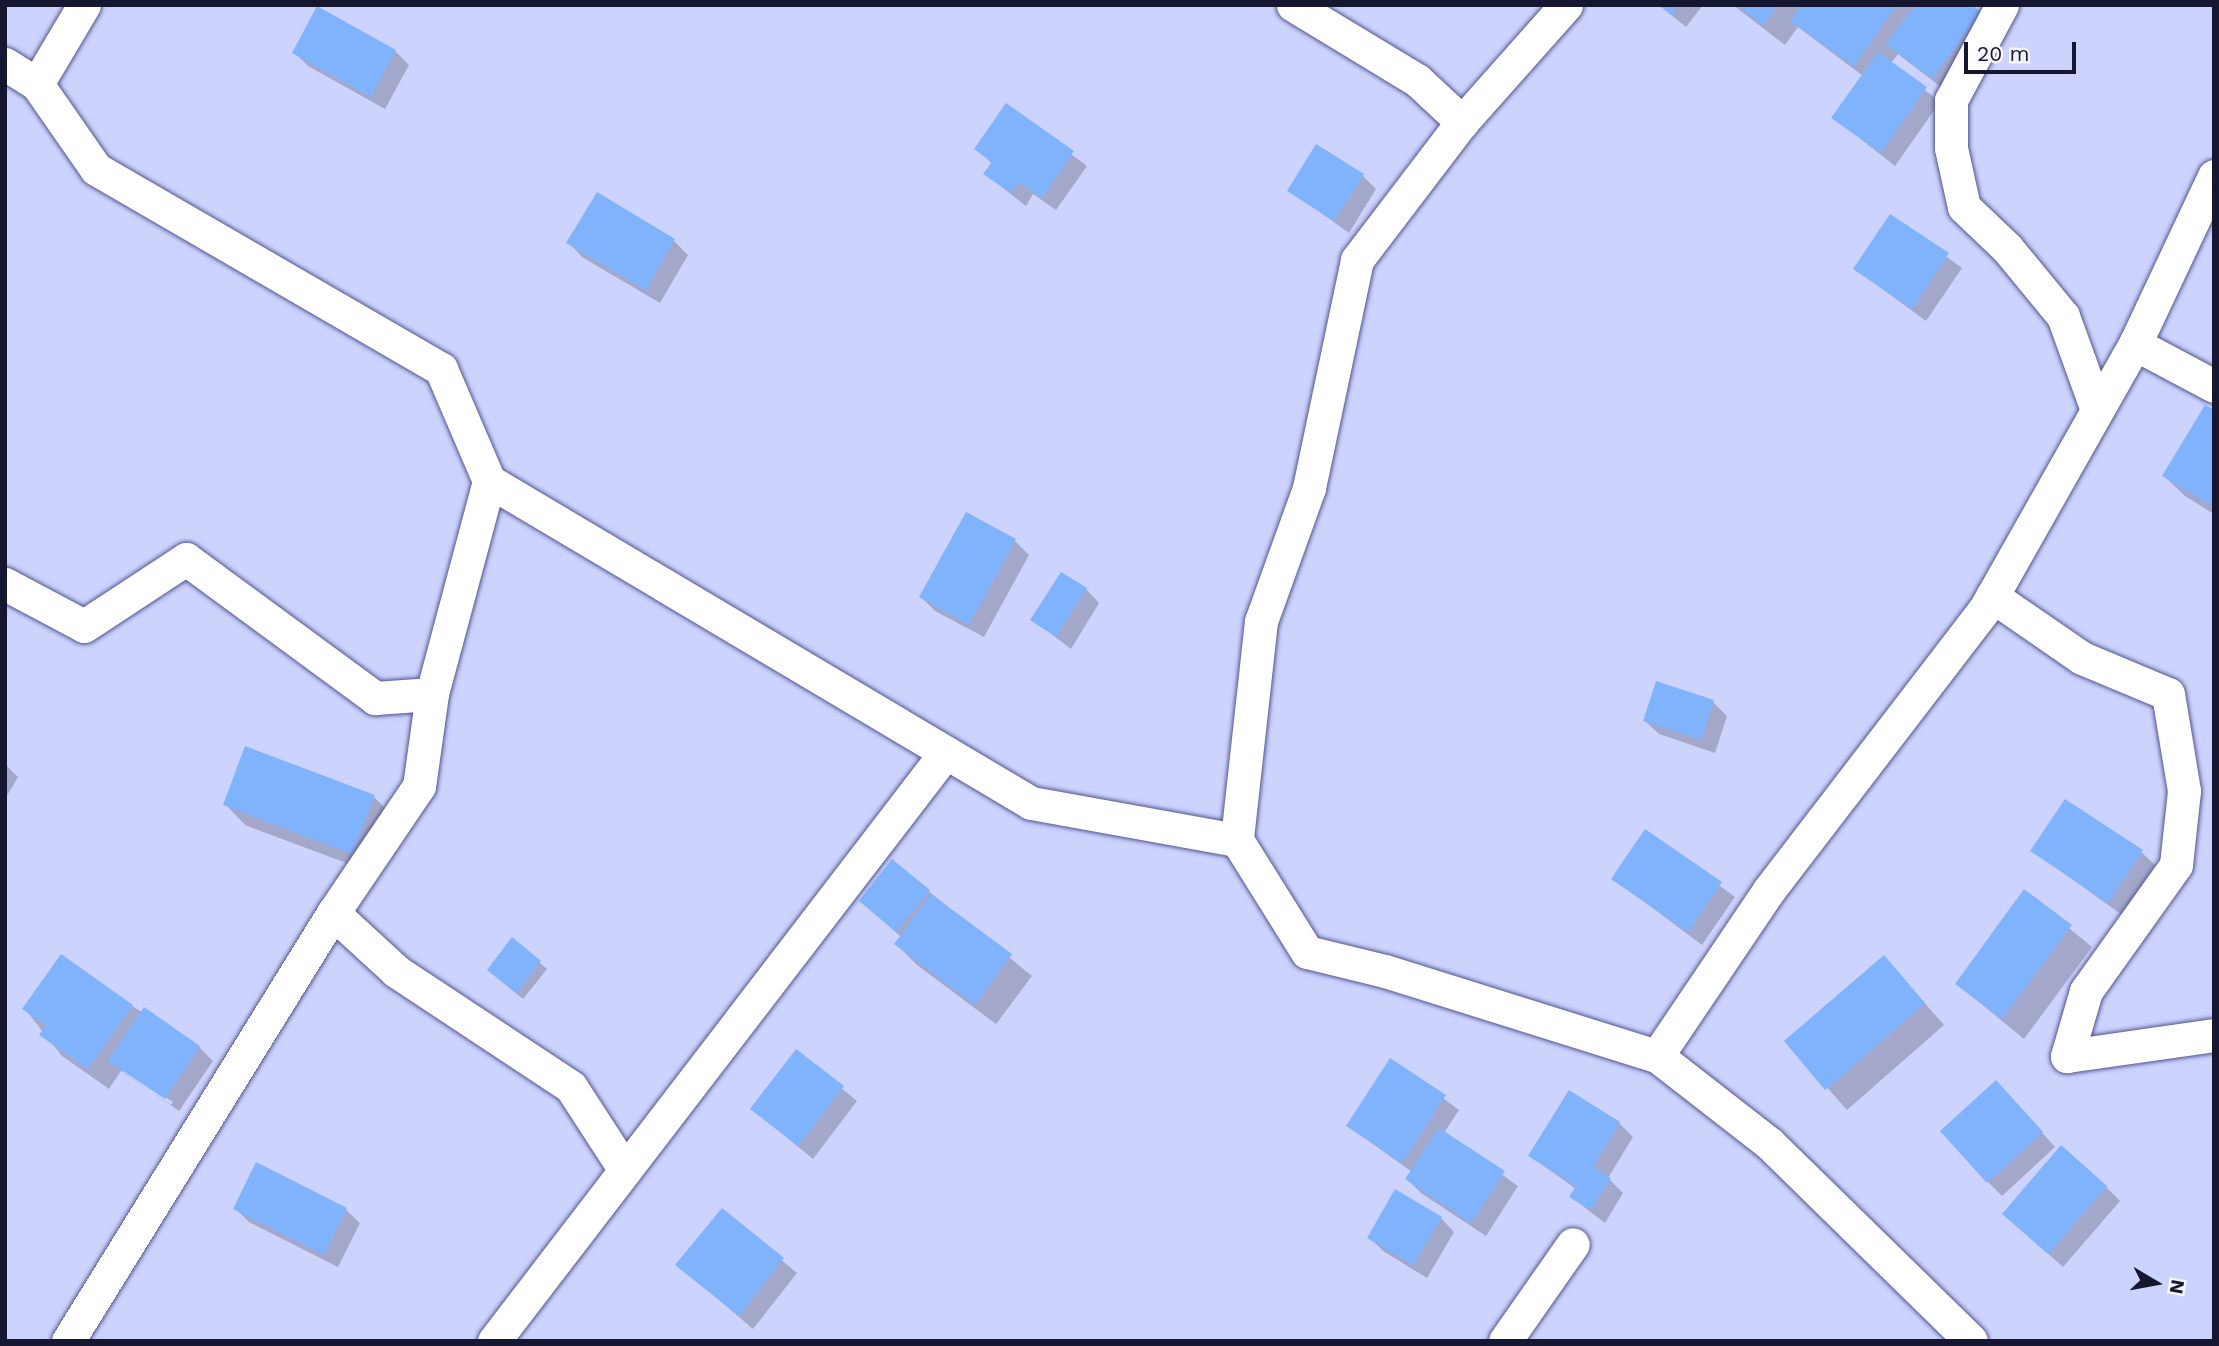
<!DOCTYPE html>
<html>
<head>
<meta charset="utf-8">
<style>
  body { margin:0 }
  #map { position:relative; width:2219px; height:1346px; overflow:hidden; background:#ccd3fd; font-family:"Work Sans",sans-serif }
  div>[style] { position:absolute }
  .shadow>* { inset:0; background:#0003 }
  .building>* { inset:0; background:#80b3fe }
  .roads { filter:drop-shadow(0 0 2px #505592) drop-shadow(0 0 2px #505592) }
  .street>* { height:33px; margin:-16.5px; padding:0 16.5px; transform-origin:16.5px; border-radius:16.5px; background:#fff }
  span { translate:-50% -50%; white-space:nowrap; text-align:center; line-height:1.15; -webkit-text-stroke:5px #f5f6fe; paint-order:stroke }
  .frame { position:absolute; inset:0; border:7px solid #151730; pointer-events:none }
  .north { position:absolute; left:2121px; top:1248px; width:70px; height:70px; -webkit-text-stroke:5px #f5f6fe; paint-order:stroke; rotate:100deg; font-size:19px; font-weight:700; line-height:28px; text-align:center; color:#151730 }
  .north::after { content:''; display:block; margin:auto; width:24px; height:32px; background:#151730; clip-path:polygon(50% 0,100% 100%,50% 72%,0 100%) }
  .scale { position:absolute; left:1964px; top:42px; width:112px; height:32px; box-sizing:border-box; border:4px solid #151730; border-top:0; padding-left:9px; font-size:21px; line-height:24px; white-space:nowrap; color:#151730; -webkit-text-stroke:5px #f5f6fe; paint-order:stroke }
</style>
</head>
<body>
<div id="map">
  <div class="shadow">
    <i style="clip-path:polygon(1659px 5px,1703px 5px,1686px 27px)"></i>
    <i style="clip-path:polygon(1733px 5px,1969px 5px,1980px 13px,1946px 91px,1898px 54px,1891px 63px,1940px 102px,1895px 166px,1834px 118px,1863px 76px,1798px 27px,1785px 45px)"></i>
    <i style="clip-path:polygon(318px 8px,395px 51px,409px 65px,385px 109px,308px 66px,294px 52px)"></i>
    <i style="clip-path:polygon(1007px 106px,1087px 166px,1056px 210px,1033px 194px,1026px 206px,985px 174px,992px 164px,977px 149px)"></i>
    <i style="clip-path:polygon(1363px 176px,1376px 189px,1349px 233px,1289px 190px)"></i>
    <i style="clip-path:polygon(597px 195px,674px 241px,688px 255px,660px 303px,582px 257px,569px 243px)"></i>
    <i style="clip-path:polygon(1891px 216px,1962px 268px,1926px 321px,1855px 269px)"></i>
    <i style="clip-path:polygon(2214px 412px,2214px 514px,2185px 496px,2164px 476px)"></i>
    <i style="clip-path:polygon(1015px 541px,1029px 555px,984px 637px,935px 611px,921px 597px)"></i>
    <i style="clip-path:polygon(1086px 589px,1099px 603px,1071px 649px,1033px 620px)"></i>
    <i style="clip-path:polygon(1713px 702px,1727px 716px,1715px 753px,1659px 734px,1645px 721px)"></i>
    <i style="clip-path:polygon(5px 764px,18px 777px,5px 799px)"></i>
    <i style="clip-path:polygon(374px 797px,394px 817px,373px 873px,245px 825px,225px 804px)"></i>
    <i style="clip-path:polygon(1646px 832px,1735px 897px,1702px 945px,1614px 879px)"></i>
    <i style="clip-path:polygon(2033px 851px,2141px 852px,2155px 865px,2122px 915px)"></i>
    <i style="clip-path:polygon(893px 862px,1032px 976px,996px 1024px,917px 965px,896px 944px,901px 937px,861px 901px)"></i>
    <i style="clip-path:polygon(2025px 892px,2092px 947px,2024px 1039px,1957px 984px)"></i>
    <i style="clip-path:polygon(513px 940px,547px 969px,523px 999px,495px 976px)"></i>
    <i style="clip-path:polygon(1884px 957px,1944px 1025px,1847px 1110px,1786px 1041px)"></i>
    <i style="clip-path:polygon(evenodd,132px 1006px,199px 1047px,213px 1061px,179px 1111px,121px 1071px,109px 1089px,62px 1056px,25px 1009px,132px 1006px,123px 1069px,173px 1102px,171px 1105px,123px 1073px,123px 1069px)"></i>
    <i style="clip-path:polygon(797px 1052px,857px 1101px,813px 1159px,752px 1109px)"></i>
    <i style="clip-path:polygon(1391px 1060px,1459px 1110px,1444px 1133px,1518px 1186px,1486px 1236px,1421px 1193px,1407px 1179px,1412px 1172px,1348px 1126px)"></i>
    <i style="clip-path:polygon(2009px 1096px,2055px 1147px,2002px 1196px,1988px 1182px)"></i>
    <i style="clip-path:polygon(1619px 1123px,1633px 1137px,1608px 1178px,1623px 1193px,1605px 1223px,1571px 1197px,1576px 1189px,1530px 1156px)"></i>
    <i style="clip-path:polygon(257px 1164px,346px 1210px,360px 1223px,338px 1267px,249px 1222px,235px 1208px)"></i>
    <i style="clip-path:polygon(2106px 1187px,2120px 1201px,2063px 1267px,2004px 1214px)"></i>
    <i style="clip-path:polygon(722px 1210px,797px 1273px,753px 1329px,678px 1265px)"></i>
    <i style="clip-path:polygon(1441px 1218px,1454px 1232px,1427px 1278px,1383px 1251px,1369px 1237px)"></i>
  </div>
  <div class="building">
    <i style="clip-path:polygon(1659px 5px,1679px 5px,1671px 15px)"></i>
    <i style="clip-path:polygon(1737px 5px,1778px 5px,1763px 25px)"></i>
    <i style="clip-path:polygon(1801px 5px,1897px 5px,1854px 66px,1790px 21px)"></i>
    <i style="clip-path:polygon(1915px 5px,1972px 5px,1981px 12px,1932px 79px,1886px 44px)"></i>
    <i style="clip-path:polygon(317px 6px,396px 50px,371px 97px,292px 53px)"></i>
    <i style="clip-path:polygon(1878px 52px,1927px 87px,1881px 153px,1831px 118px)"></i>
    <i style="clip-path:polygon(1006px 103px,1074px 151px,1042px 198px,1019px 182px,1011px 193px,983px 174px,992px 162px,974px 149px)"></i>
    <i style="clip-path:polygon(1316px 144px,1364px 174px,1334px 221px,1287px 191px)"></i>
    <i style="clip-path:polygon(597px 192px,675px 239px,646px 290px,566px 243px)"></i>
    <i style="clip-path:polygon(1890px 214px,1949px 253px,1912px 309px,1853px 269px)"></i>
    <i style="clip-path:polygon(2205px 405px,2214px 410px,2214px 507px,2162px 476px)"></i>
    <i style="clip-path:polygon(966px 512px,1016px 539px,969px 625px,919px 597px)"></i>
    <i style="clip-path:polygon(1061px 572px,1087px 588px,1056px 637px,1030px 620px)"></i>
    <i style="clip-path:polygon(1656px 681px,1714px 700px,1701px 740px,1643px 721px)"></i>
    <i style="clip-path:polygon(245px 746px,375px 795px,352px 854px,223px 805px)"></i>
    <i style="clip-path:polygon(2065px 799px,2143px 850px,2108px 903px,2030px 851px)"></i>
    <i style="clip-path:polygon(1645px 829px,1722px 882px,1688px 932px,1611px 879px)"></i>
    <i style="clip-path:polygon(892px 859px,930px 890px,896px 932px,859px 901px)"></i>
    <i style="clip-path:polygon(2024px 889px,2072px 925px,2002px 1019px,1955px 984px)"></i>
    <i style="clip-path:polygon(931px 894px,1012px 954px,975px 1005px,894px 944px)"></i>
    <i style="clip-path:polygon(512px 937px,541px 961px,516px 993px,487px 970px)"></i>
    <i style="clip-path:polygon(61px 954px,133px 1005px,88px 1069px,39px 1035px,46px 1025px,22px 1009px)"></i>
    <i style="clip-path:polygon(1884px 955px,1925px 1003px,1825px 1090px,1784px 1041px)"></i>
    <i style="clip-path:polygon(144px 1007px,200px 1046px,165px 1099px,108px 1061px)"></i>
    <i style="clip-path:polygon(796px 1049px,844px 1086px,798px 1146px,750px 1109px)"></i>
    <i style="clip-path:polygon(1390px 1058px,1446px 1095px,1402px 1163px,1346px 1126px)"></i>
    <i style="clip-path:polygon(1996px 1080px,2043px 1132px,1987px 1183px,1940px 1131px)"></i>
    <i style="clip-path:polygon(1569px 1090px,1620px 1122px,1593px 1167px,1611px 1178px,1591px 1210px,1569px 1197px,1576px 1186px,1528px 1156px)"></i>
    <i style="clip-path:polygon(1439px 1128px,1505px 1171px,1471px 1223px,1405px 1179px)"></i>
    <i style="clip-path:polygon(2061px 1145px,2107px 1186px,2048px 1254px,2002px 1214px)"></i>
    <i style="clip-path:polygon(256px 1162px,347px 1208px,324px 1255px,233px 1209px)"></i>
    <i style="clip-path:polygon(1395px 1189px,1442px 1217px,1413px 1265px,1367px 1238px)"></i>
    <i style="clip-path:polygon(722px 1208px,784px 1258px,739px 1316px,675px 1265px)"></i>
  </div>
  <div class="roads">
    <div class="street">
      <i style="left:1293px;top:5px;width:145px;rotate:31.2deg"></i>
      <i style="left:1417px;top:80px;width:62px;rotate:43deg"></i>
      <i style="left:1566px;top:5px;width:157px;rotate:131.6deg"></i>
      <i style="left:1462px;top:122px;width:173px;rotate:127.3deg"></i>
      <i style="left:1357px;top:260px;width:233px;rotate:101.9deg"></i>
      <i style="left:1309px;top:488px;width:141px;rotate:109.8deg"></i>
      <i style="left:1261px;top:621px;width:220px;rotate:96.3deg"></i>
      <i style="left:1237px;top:840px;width:132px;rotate:58deg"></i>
      <i style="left:1307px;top:952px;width:80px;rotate:13.7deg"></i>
      <i style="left:1385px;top:971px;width:285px;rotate:17.4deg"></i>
      <i style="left:1657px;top:1056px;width:143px;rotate:37.9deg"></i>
      <i style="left:1770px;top:1144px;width:281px;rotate:44.4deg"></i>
      <i style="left:2002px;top:5px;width:108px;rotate:118.2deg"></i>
      <i style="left:1951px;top:100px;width:48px;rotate:90deg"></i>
      <i style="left:1951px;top:148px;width:60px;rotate:77.6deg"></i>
      <i style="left:1964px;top:207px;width:59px;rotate:43.6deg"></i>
      <i style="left:2007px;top:248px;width:88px;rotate:50.5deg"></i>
      <i style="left:2063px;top:316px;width:100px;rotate:70.1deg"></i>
      <i style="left:5px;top:64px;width:38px;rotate:32deg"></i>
      <i style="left:37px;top:84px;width:103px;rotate:55.2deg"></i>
      <i style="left:96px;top:169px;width:399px;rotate:30.1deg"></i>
      <i style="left:441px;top:369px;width:122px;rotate:66.8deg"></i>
      <i style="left:489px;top:481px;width:630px;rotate:30.71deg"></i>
      <i style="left:1031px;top:803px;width:209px;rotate:10.2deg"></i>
      <i style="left:37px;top:84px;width:92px;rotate:-59.3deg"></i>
      <i style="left:2214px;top:176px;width:186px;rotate:115.2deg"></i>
      <i style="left:2135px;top:344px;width:89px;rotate:28deg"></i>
      <i style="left:489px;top:481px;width:220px;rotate:105deg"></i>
      <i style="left:432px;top:694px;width:93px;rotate:98deg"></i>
      <i style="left:419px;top:786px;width:153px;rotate:124.1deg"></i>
      <i style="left:333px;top:913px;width:86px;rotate:42.6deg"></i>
      <i style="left:396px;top:971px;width:210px;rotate:33.5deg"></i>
      <i style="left:571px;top:1087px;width:99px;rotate:57deg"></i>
      <i style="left:5px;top:584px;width:89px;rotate:28deg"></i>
      <i style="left:84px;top:626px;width:122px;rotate:-33.3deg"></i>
      <i style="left:186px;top:559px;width:235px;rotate:36.3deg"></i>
      <i style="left:375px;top:698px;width:57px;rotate:-4deg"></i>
      <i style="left:1992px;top:596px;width:109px;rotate:34.6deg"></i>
      <i style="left:2082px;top:658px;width:93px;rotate:22.7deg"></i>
      <i style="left:2168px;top:694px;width:98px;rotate:80.6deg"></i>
      <i style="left:2184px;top:791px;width:74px;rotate:96.2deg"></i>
      <i style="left:2176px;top:865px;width:155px;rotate:125.5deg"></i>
      <i style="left:2086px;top:991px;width:68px;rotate:106.3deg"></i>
      <i style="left:2067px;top:1056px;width:148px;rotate:-8.1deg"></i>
      <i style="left:1657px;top:1056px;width:200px;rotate:-56deg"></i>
      <i style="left:1769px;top:890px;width:357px;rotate:-52.5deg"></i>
      <i style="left:1986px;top:607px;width:302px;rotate:-60.5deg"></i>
      <i style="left:68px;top:1341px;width:503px;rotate:-58.24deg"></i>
      <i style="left:494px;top:1341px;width:742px;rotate:-52.5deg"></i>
      <i style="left:1505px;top:1341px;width:118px;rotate:-55deg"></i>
    </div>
  </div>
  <div class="frame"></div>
  <div class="north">N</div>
  <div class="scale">20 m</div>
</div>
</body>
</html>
